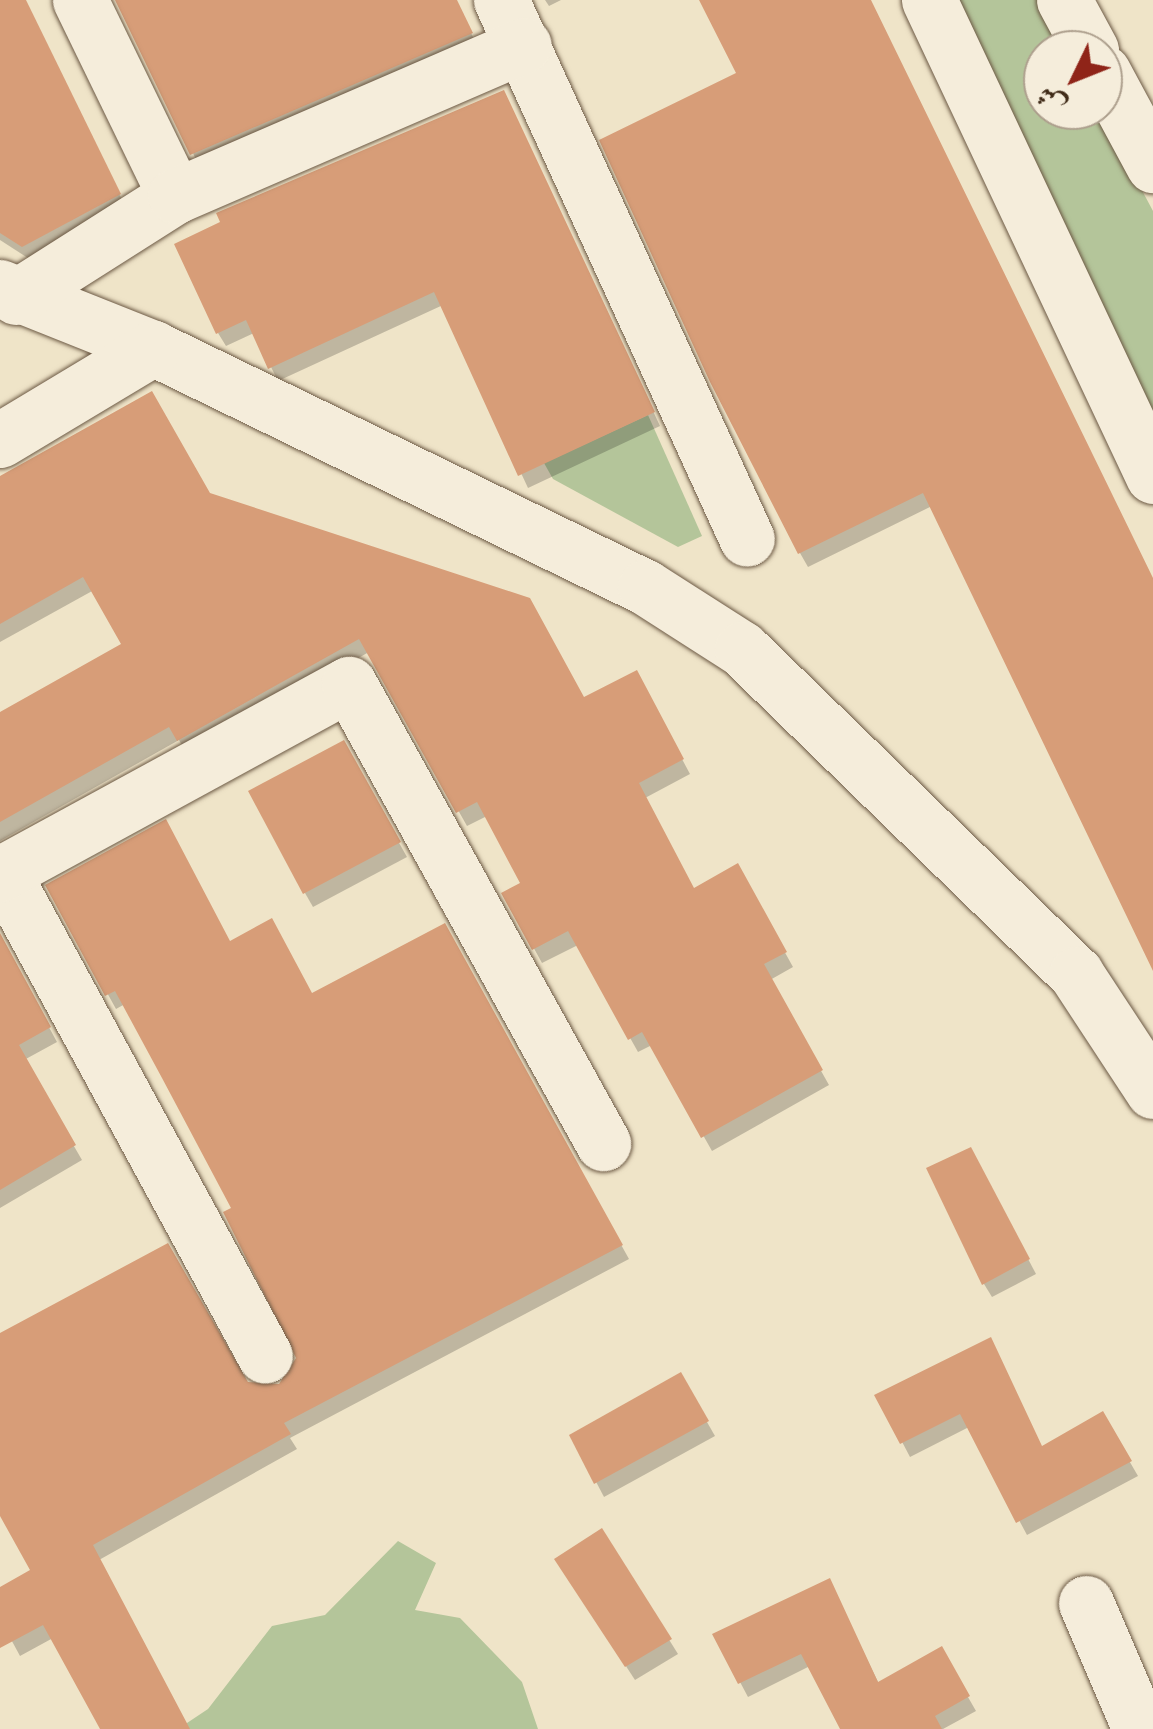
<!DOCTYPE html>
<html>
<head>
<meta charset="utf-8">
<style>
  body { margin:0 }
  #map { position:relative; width:1153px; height:1729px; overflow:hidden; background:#efe4c8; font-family:"Sorts Mill Goudy",Amiri,serif }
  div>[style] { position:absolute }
  .green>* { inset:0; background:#b4c59a }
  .shadow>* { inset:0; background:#0003 }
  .building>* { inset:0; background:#d79d78 }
  .roads { filter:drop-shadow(0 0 2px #6c5944) drop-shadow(0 0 2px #6c5944) }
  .minor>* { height:55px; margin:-27.5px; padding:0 27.5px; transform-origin:27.5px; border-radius:27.5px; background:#f5eddb }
  .tertiary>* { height:55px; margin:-27.5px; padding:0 27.5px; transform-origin:27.5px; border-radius:27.5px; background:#f5eddb }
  span { translate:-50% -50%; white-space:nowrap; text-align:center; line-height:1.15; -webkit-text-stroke:9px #f5eddb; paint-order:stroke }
  .north { position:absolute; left:1023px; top:30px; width:100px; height:100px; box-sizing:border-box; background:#f5eddb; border:2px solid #ad9f8d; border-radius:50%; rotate:227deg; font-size:28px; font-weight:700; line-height:40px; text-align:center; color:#402b18 }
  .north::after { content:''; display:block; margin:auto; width:35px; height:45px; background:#8f2418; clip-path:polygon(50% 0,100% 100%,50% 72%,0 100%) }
</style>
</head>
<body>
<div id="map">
  <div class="green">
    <i style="clip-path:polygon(959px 0,1041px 0,1067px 50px,1043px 50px,1043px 110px,1099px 110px,1153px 211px,1153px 420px)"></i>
    <i style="clip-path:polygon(648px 415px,702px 536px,678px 547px,553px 479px,544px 463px)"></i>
    <i style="clip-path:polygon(398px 1541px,436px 1563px,415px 1610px,460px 1618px,522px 1682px,538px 1729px,178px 1729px,208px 1709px,272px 1626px,325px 1615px)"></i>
  </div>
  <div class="shadow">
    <i style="clip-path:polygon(0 0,25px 0,126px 208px,31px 260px,0 240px)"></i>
    <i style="clip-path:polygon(121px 0,456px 0,478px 48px,200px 168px)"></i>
    <i style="clip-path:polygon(545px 0,561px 0,549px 6px)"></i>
    <i style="clip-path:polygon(702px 0,869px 0,1153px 584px,1153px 966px,932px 506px,808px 567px,800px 553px,739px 74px)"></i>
    <i style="clip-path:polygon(511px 107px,660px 426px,528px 488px,443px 305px,278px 381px,254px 333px,226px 346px,218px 333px)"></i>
    <i style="clip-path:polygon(0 479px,207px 494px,584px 700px,636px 673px,690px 774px,645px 798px,694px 891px,737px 866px,793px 967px,770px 980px,829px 1085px,712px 1151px,652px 1045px,638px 1052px,578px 945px,542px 963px,504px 894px,523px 884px,487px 816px,467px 826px,369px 652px,187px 754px,179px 740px,0 841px,0 715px,125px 645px,94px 590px,0 642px)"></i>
    <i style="clip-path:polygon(343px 743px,407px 857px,313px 907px,305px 893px)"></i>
    <i style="clip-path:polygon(48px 886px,230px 944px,311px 996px,444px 926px,629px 1259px,290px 1438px,297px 1449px,99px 1560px,188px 1729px,102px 1729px,53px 1638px,20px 1656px,0 1619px,0 1589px,34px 1572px,0 1483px,0 1337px,246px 1384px,282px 1385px,299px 1356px,234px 1209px,125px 1004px,116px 1009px)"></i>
    <i style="clip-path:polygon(0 937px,57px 1042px,24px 1060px,82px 1160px,0 1208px)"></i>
    <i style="clip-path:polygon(978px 1164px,1036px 1274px,992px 1297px,984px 1284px)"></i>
    <i style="clip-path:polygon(990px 1341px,1042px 1448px,1102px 1414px,1138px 1476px,1027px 1535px,969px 1427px,910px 1457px,878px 1396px)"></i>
    <i style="clip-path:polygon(680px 1375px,715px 1436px,604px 1497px,572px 1436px)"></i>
    <i style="clip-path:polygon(602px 1532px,678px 1654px,635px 1680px,566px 1574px)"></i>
    <i style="clip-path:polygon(829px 1581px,879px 1684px,941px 1650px,976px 1711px,943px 1729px,843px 1729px,810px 1666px,748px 1697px,715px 1635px)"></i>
  </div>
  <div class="building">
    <i style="clip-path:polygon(0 0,26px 0,121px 194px,22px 247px,0 233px)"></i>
    <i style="clip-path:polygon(115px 0,457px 0,473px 33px,190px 155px)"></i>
    <i style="clip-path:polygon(699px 0,871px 0,1153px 578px,1153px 971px,923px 493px,798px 554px,710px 382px,599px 140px,736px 73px)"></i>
    <i style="clip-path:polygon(504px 90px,655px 412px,518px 476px,434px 292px,268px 369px,246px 320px,216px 334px,174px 244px,220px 222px,216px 213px)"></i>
    <i style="clip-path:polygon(152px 391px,210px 493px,530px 598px,584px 697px,637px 670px,684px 759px,639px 783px,694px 888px,738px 863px,787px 952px,764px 964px,823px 1070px,701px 1138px,642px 1032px,628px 1040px,568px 931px,532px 950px,501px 893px,520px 883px,477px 802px,456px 813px,359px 639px,177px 741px,169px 727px,0 822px,0 712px,121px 644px,83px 577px,0 624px,0 476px)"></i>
    <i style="clip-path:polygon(344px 740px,401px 842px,303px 894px,248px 791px)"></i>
    <i style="clip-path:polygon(166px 819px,230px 941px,272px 918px,312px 993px,445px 923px,623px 1245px,284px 1423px,291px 1434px,93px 1545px,190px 1729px,100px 1729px,43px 1625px,0 1648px,0 1587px,30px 1570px,0 1516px,0 1333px,168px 1243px,248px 1382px,279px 1384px,296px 1358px,223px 1212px,231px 1208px,162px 1078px,115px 991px,105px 996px,45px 885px)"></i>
    <i style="clip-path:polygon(0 933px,51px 1027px,19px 1045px,76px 1145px,0 1190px)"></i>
    <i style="clip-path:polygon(971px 1147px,1030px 1259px,982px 1285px,926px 1168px)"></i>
    <i style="clip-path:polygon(991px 1337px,1042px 1446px,1103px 1411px,1132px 1461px,1016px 1523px,960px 1414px,900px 1444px,874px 1395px)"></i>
    <i style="clip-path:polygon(681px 1372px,709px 1421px,594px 1484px,569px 1435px)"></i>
    <i style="clip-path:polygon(602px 1528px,672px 1639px,625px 1667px,554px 1559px)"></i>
    <i style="clip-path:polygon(830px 1578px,878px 1682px,942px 1646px,970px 1696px,935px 1716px,942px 1729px,840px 1729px,801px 1654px,738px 1684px,712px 1634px)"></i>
  </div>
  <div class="roads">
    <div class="minor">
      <i style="left:80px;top:0;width:218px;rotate:64.1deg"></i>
      <i style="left:501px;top:0;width:592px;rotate:65.47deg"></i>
      <i style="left:0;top:287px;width:165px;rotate:21.7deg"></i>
      <i style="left:153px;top:348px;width:547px;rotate:25.91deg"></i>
      <i style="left:645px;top:587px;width:115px;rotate:32.6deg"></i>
      <i style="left:742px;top:649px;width:466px;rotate:44.2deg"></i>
      <i style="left:1076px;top:974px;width:140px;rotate:56.7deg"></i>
      <i style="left:16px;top:297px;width:188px;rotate:-32.4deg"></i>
      <i style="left:175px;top:196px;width:380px;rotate:-23.4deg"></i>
      <i style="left:0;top:440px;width:179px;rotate:-31deg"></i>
      <i style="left:3px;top:873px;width:549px;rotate:61.52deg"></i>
      <i style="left:0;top:874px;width:397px;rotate:-28.6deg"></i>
      <i style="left:349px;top:684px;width:525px;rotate:61.04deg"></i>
      <i style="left:1086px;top:1603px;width:137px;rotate:66.8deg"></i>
    </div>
    <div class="tertiary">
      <i style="left:929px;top:0;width:526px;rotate:64.8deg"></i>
      <i style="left:1064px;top:0;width:57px;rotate:61.6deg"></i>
      <i style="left:1103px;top:72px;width:106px;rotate:61.7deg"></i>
    </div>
  </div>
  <div class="north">ش</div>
</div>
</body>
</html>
